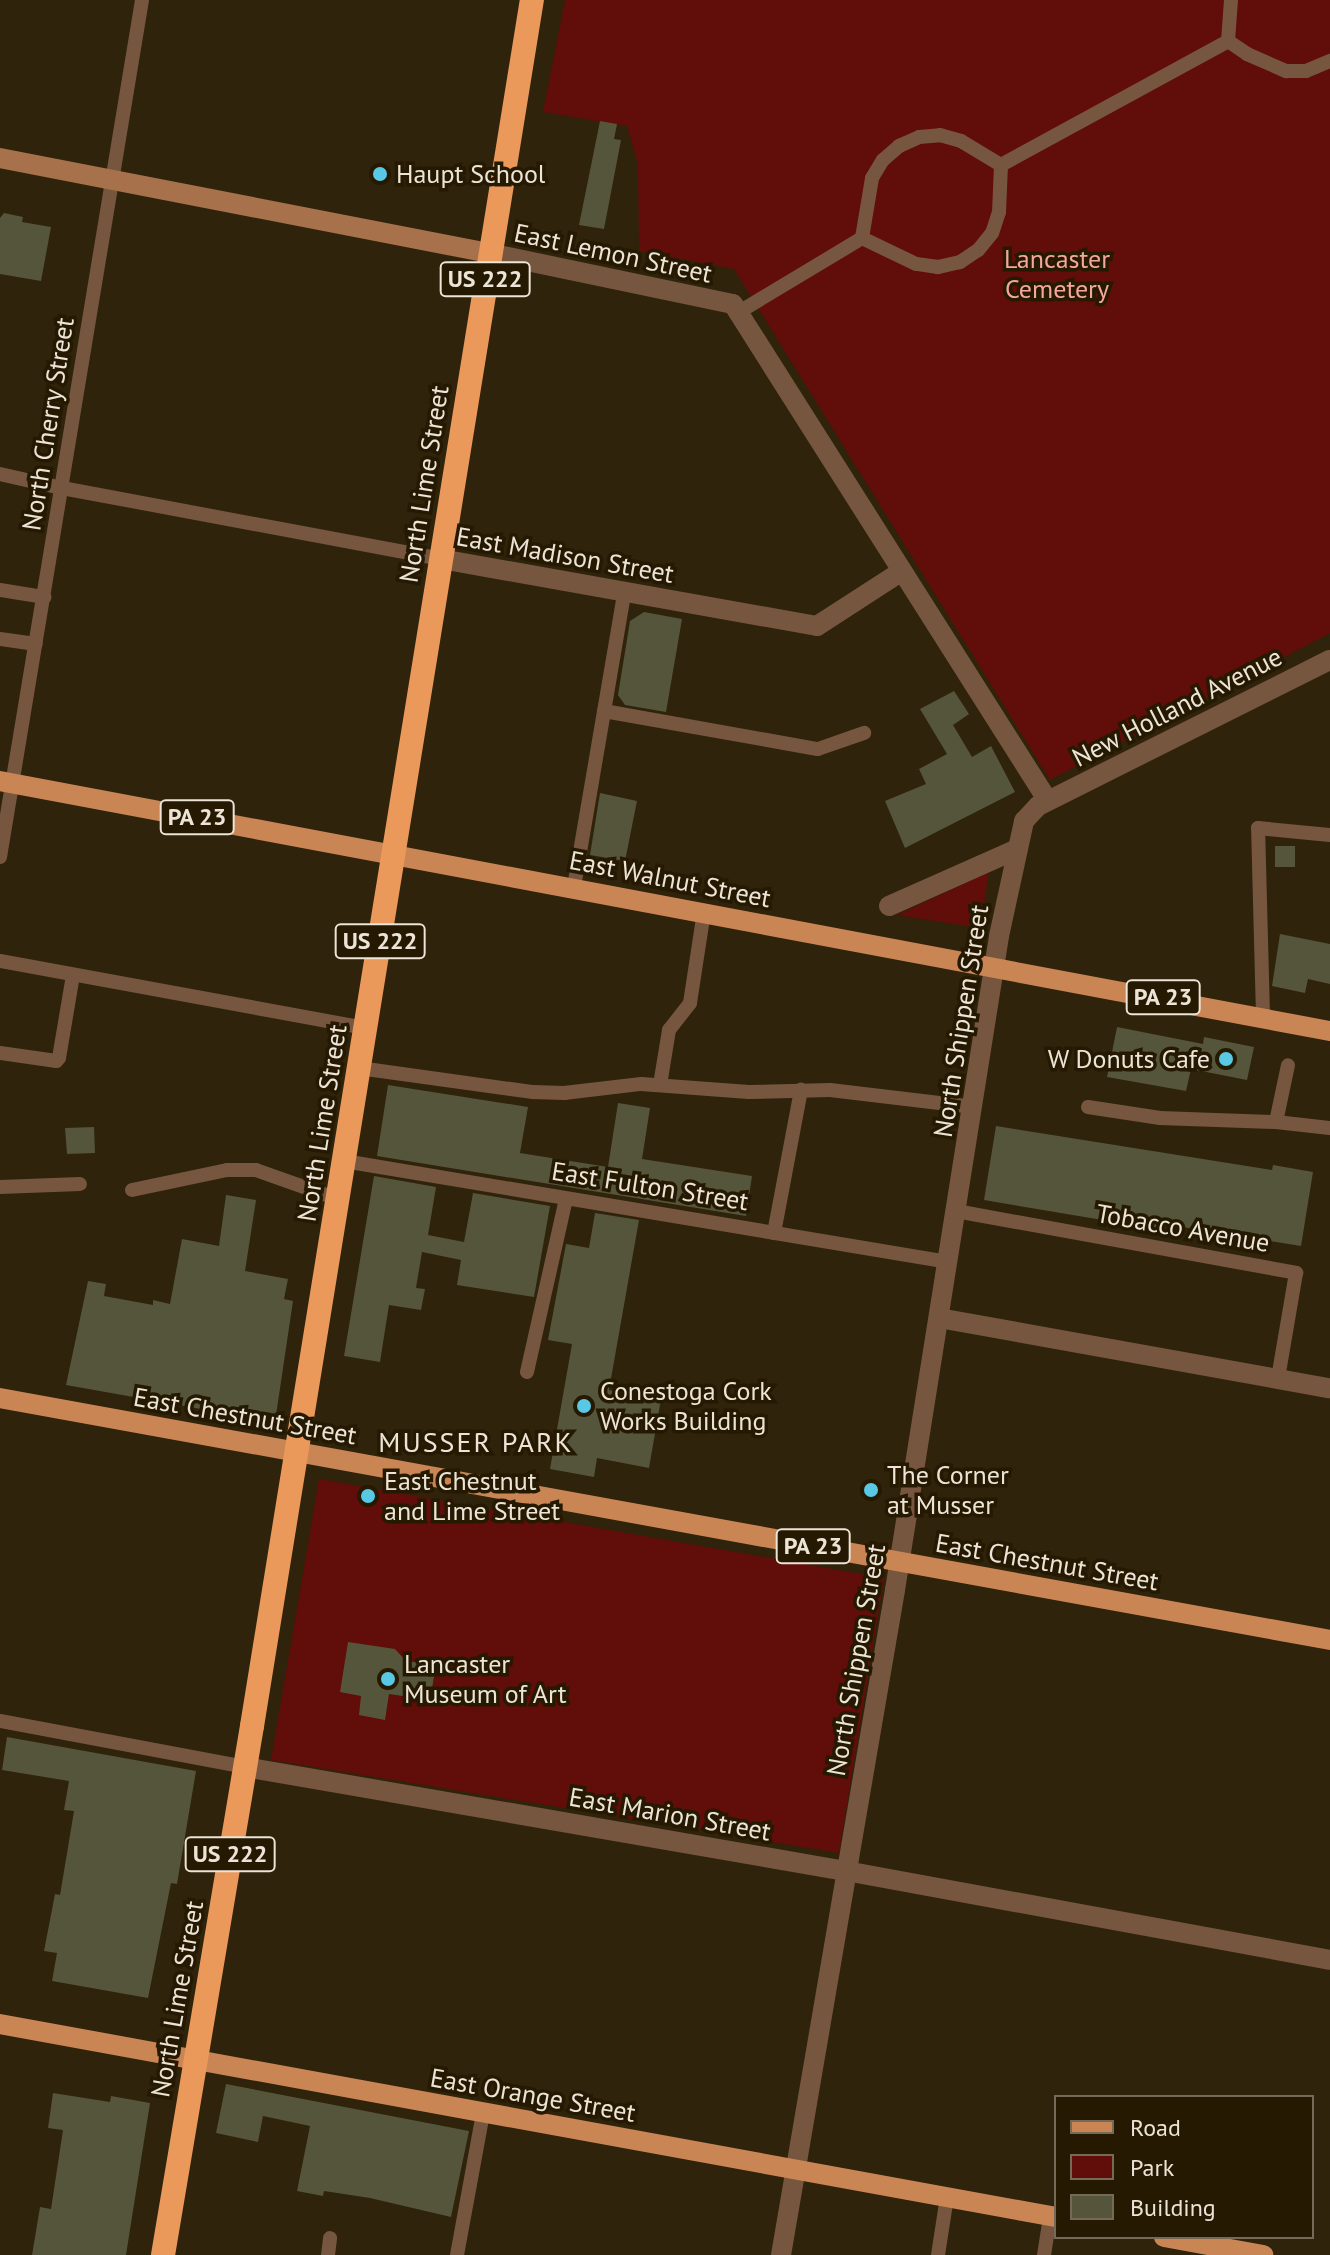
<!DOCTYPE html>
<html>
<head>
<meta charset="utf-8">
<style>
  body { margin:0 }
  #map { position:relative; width:1330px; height:2255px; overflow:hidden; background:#2f230b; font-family:"PT Sans",sans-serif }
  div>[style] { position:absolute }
  .green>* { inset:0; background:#610d0a }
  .building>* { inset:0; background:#54553a }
  .lane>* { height:14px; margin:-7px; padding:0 7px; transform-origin:7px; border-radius:7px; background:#77563f }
  .street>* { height:20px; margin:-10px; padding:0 10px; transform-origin:10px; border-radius:10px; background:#77563f }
  .secondary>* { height:20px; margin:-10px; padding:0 10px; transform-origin:10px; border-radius:10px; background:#a6714b }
  .primary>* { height:20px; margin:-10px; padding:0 10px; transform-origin:10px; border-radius:10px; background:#ca8554 }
  .highway>* { height:24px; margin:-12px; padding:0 12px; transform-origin:12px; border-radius:12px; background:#eb985b }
  .dots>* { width:22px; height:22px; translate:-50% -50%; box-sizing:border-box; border:4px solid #251902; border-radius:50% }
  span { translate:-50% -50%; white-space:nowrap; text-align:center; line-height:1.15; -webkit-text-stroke:7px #251902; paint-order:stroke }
  .shield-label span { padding:2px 6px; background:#251902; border:2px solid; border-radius:6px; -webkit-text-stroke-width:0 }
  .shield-label { font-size:24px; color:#ece4d6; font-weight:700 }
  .poi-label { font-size:26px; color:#ece4d6 }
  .left { translate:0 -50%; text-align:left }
  .right { translate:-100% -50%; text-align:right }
  .street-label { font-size:26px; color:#ece4d6 }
  .park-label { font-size:26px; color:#f5a79c }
  .neighbourhood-label { font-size:28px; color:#ece4d6; letter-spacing:2px }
  .legend { position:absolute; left:1054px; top:2095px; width:260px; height:144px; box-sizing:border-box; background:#251902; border:2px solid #756a57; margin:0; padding:10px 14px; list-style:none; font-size:24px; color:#ece4d6 }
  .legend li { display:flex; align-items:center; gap:16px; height:40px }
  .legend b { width:40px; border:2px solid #756a57 }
</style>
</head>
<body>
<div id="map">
  <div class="green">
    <i style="clip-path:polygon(565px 0,1330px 0,1330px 633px,1050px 780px,734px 269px,639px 251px,638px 164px,627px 126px,543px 112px)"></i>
    <i style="clip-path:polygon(989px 872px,980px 928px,897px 915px)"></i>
    <i style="clip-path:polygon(319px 1479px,884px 1578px,839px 1853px,271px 1760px)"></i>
  </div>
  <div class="building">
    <i style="clip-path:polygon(600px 121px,617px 124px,614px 139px,621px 140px,604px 229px,579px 225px)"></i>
    <i style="clip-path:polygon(4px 213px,23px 217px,22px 222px,51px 227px,41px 281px,0 274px,0 218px)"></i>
    <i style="clip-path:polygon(644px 612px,682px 619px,666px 712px,625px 705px,618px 695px,630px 621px)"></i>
    <i style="clip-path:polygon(954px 691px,969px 714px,953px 725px,972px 757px,991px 746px,1015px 792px,905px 848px,885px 801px,926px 784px,919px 769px,947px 754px,920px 709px)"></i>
    <i style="clip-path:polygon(600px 793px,637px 801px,625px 861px,590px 855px)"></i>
    <i style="clip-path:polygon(1275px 846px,1295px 846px,1295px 867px,1275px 867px)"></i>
    <i style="clip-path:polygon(1280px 934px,1330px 944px,1330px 984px,1308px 979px,1305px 993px,1272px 986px)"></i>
    <i style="clip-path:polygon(1117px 1027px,1203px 1044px,1204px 1037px,1254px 1047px,1247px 1080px,1191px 1069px,1186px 1091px,1107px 1077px)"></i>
    <i style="clip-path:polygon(388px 1085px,528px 1107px,520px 1153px,608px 1167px,618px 1103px,650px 1108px,642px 1159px,752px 1176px,746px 1216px,377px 1156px)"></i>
    <i style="clip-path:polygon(996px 1126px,1272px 1170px,1273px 1165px,1313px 1172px,1301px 1246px,1157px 1223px,1156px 1229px,984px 1200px)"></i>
    <i style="clip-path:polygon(94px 1127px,95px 1153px,67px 1154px,65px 1128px)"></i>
    <i style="clip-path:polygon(374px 1176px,436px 1187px,428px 1235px,464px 1242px,473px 1193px,550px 1206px,534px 1297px,457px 1285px,461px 1260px,422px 1252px,416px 1288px,425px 1289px,421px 1310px,389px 1305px,380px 1362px,344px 1356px)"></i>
    <i style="clip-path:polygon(226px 1195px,256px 1200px,245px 1271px,288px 1279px,284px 1299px,293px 1301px,275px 1422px,66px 1385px,88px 1281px,106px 1284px,104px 1296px,153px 1305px,153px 1300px,170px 1304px,182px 1239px,219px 1246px)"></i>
    <i style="clip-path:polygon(595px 1213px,639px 1220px,609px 1390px,661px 1399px,649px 1468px,597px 1458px,594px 1477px,550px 1469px,572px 1344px,548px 1340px,566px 1244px,589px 1248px)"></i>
    <i style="clip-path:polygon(348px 1642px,395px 1649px,406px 1661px,436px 1665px,430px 1700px,389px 1694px,385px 1720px,359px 1715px,361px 1696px,340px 1692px)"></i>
    <i style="clip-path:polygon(7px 1737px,196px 1771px,177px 1884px,171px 1883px,148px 1998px,52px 1981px,57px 1953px,44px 1951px,55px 1894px,60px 1895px,74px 1811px,64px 1810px,69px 1781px,2px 1770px)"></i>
    <i style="clip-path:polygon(226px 2084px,469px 2131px,451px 2217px,370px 2198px,324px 2191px,323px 2196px,297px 2191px,310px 2126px,263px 2116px,258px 2142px,216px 2133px)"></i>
    <i style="clip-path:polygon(53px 2093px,110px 2102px,111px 2096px,150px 2103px,126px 2255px,32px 2255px,40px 2207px,51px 2209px,63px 2130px,48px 2128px)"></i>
  </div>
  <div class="lane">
    <i style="left:1231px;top:0;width:41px;rotate:94.2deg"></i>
    <i style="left:1228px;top:41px;width:23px;rotate:34deg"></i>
    <i style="left:1247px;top:54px;width:43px;rotate:23.6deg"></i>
    <i style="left:1286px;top:71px;width:20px"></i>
    <i style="left:1306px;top:71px;width:26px;rotate:-23deg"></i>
    <i style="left:940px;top:135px;width:22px;rotate:16deg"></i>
    <i style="left:961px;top:141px;width:47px;rotate:31deg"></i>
    <i style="left:1001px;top:165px;width:47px;rotate:92.4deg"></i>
    <i style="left:999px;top:212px;width:22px;rotate:108deg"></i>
    <i style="left:992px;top:233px;width:22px;rotate:129deg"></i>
    <i style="left:978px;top:250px;width:22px;rotate:146deg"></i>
    <i style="left:960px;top:262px;width:23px;rotate:167deg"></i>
    <i style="left:938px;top:267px;width:22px;rotate:-172deg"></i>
    <i style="left:916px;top:264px;width:60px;rotate:-154.3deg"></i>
    <i style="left:862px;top:238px;width:61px;rotate:-80.5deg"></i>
    <i style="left:872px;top:178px;width:21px;rotate:-59deg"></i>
    <i style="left:883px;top:160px;width:21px;rotate:-41deg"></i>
    <i style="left:899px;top:146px;width:22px;rotate:-24deg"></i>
    <i style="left:919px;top:137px;width:21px;rotate:-5deg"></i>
    <i style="left:1001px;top:165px;width:259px;rotate:-28.6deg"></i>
    <i style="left:739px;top:312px;width:144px;rotate:-31deg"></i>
    <i style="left:0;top:474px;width:64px;rotate:12.7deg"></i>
    <i style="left:62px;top:488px;width:386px;rotate:10.6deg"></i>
    <i style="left:0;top:590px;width:45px;rotate:9deg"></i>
    <i style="left:0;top:639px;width:36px;rotate:8deg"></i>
    <i style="left:604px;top:711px;width:217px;rotate:10.1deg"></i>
    <i style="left:818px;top:749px;width:49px;rotate:-19.2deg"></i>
    <i style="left:0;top:857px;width:869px;rotate:-80.59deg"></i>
    <i style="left:574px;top:887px;width:298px;rotate:-80.3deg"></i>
    <i style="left:0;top:961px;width:372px;rotate:10.4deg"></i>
    <i style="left:1263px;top:1016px;width:188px;rotate:-91.5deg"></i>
    <i style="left:1258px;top:828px;width:72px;rotate:5.6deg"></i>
    <i style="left:0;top:1053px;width:57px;rotate:8.1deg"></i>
    <i style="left:56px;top:1061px;width:4px;rotate:-45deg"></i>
    <i style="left:59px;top:1058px;width:84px;rotate:-80.4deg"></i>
    <i style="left:359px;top:1068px;width:176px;rotate:7.9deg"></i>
    <i style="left:533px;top:1092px;width:31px;rotate:2deg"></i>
    <i style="left:564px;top:1093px;width:78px;rotate:-6.7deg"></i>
    <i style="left:641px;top:1084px;width:108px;rotate:4.2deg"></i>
    <i style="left:749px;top:1092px;width:81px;rotate:-1.4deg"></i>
    <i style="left:830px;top:1090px;width:144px;rotate:6.8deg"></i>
    <i style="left:660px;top:1085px;width:56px;rotate:-80.7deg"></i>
    <i style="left:669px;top:1030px;width:34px;rotate:-52deg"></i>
    <i style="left:690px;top:1003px;width:93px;rotate:-81.3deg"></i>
    <i style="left:1088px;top:1107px;width:73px;rotate:8.7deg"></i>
    <i style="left:1160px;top:1118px;width:116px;rotate:2deg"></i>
    <i style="left:1276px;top:1122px;width:58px;rotate:-78.1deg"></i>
    <i style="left:1276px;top:1122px;width:54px;rotate:6.3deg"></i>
    <i style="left:344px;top:1161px;width:612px;rotate:9.49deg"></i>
    <i style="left:0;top:1187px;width:80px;rotate:-2.1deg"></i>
    <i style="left:132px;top:1190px;width:97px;rotate:-11.9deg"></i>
    <i style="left:227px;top:1170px;width:29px"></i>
    <i style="left:256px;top:1170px;width:87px;rotate:19.5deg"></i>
    <i style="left:956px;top:1211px;width:346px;rotate:10.3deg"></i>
    <i style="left:1296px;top:1273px;width:107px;rotate:99.7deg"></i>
    <i style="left:774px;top:1233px;width:146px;rotate:-79.3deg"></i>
    <i style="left:527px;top:1372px;width:177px;rotate:-77.3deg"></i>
    <i style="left:0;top:1721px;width:249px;rotate:10.6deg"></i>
    <i style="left:328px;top:2255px;width:17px;rotate:-83deg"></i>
    <i style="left:457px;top:2255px;width:144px;rotate:-79.6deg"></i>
    <i style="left:938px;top:2255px;width:59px;rotate:-81.2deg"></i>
    <i style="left:1044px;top:2255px;width:39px;rotate:-81deg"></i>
  </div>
  <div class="street">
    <i style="left:489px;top:253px;width:249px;rotate:11.8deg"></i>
    <i style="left:733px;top:304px;width:588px;rotate:57.63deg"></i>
    <i style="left:441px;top:559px;width:382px;rotate:10.1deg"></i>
    <i style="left:817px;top:626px;width:101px;rotate:-32.9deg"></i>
    <i style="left:889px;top:906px;width:140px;rotate:-24deg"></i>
    <i style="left:939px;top:1318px;width:397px;rotate:10.2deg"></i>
    <i style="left:245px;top:1767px;width:610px;rotate:9.82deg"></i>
    <i style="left:846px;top:1871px;width:492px;rotate:10.4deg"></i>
    <i style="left:781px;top:2255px;width:675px;rotate:-80.27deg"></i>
    <i style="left:895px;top:1590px;width:662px;rotate:-80.96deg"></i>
    <i style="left:999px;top:936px;width:118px;rotate:-77.7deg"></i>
    <i style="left:1024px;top:821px;width:21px;rotate:-47deg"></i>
    <i style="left:1038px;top:806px;width:326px;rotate:-26.6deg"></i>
  </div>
  <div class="secondary">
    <i style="left:0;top:158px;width:498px;rotate:11deg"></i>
  </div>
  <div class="primary">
    <i style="left:0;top:781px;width:1353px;rotate:10.65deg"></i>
    <i style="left:0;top:1398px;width:1352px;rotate:10.31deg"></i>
    <i style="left:0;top:2024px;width:1073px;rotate:10.36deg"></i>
    <i style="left:1164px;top:2237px;width:101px;rotate:10.3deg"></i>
  </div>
  <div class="highway">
    <i style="left:163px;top:2255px;width:536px;rotate:-80.45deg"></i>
    <i style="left:252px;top:1726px;width:1749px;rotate:-80.79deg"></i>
  </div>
  <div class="dots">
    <i style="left:380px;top:174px;background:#59c8e5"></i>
    <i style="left:1226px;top:1059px;background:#59c8e5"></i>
    <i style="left:584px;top:1406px;background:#59c8e5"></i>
    <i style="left:871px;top:1490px;background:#59c8e5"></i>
    <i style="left:368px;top:1496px;background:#59c8e5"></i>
    <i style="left:388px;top:1679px;background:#59c8e5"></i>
  </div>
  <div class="shield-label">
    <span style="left:485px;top:279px">US 222</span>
    <span style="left:197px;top:817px">PA 23</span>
    <span style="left:380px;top:941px">US 222</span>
    <span style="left:1163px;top:997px">PA 23</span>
    <span style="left:813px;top:1546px">PA 23</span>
    <span style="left:230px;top:1854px">US 222</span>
  </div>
  <div class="poi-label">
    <span class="left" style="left:396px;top:174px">Haupt School</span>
    <span class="right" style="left:1210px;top:1059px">W Donuts Cafe</span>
    <span class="left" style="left:600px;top:1406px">Conestoga Cork<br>Works Building</span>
    <span class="left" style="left:887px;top:1490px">The Corner<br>at Musser</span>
    <span class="left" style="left:384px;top:1496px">East Chestnut<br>and Lime Street</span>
    <span class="left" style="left:404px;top:1679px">Lancaster<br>Museum of Art</span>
  </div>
  <div class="street-label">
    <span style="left:613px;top:253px;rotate:12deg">East Lemon Street</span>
    <span style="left:48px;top:424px;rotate:-81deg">North Cherry Street</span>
    <span style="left:424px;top:484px;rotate:-81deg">North Lime Street</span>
    <span style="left:565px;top:555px;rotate:10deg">East Madison Street</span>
    <span style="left:1177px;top:707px;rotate:-27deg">New Holland Avenue</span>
    <span style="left:670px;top:879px;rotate:11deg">East Walnut Street</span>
    <span style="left:961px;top:1021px;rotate:-81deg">North Shippen Street</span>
    <span style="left:322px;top:1123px;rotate:-81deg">North Lime Street</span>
    <span style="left:650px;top:1186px;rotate:9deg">East Fulton Street</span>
    <span style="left:1183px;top:1228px;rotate:10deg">Tobacco Avenue</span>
    <span style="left:245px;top:1416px;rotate:10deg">East Chestnut Street</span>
    <span style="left:1047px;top:1562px;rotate:10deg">East Chestnut Street</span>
    <span style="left:856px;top:1660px;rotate:-80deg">North Shippen Street</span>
    <span style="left:670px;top:1814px;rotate:10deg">East Marion Street</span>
    <span style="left:177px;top:1999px;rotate:-80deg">North Lime Street</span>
    <span style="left:533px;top:2095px;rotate:10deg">East Orange Street</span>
  </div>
  <div class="park-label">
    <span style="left:1057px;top:274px">Lancaster<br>Cemetery</span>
  </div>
  <div class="neighbourhood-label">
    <span style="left:476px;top:1442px">MUSSER PARK</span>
  </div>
  <ul class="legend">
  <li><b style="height:10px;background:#ca8554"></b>Road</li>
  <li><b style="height:22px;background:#610d0a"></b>Park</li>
  <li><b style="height:22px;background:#54553a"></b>Building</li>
  </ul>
</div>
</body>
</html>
